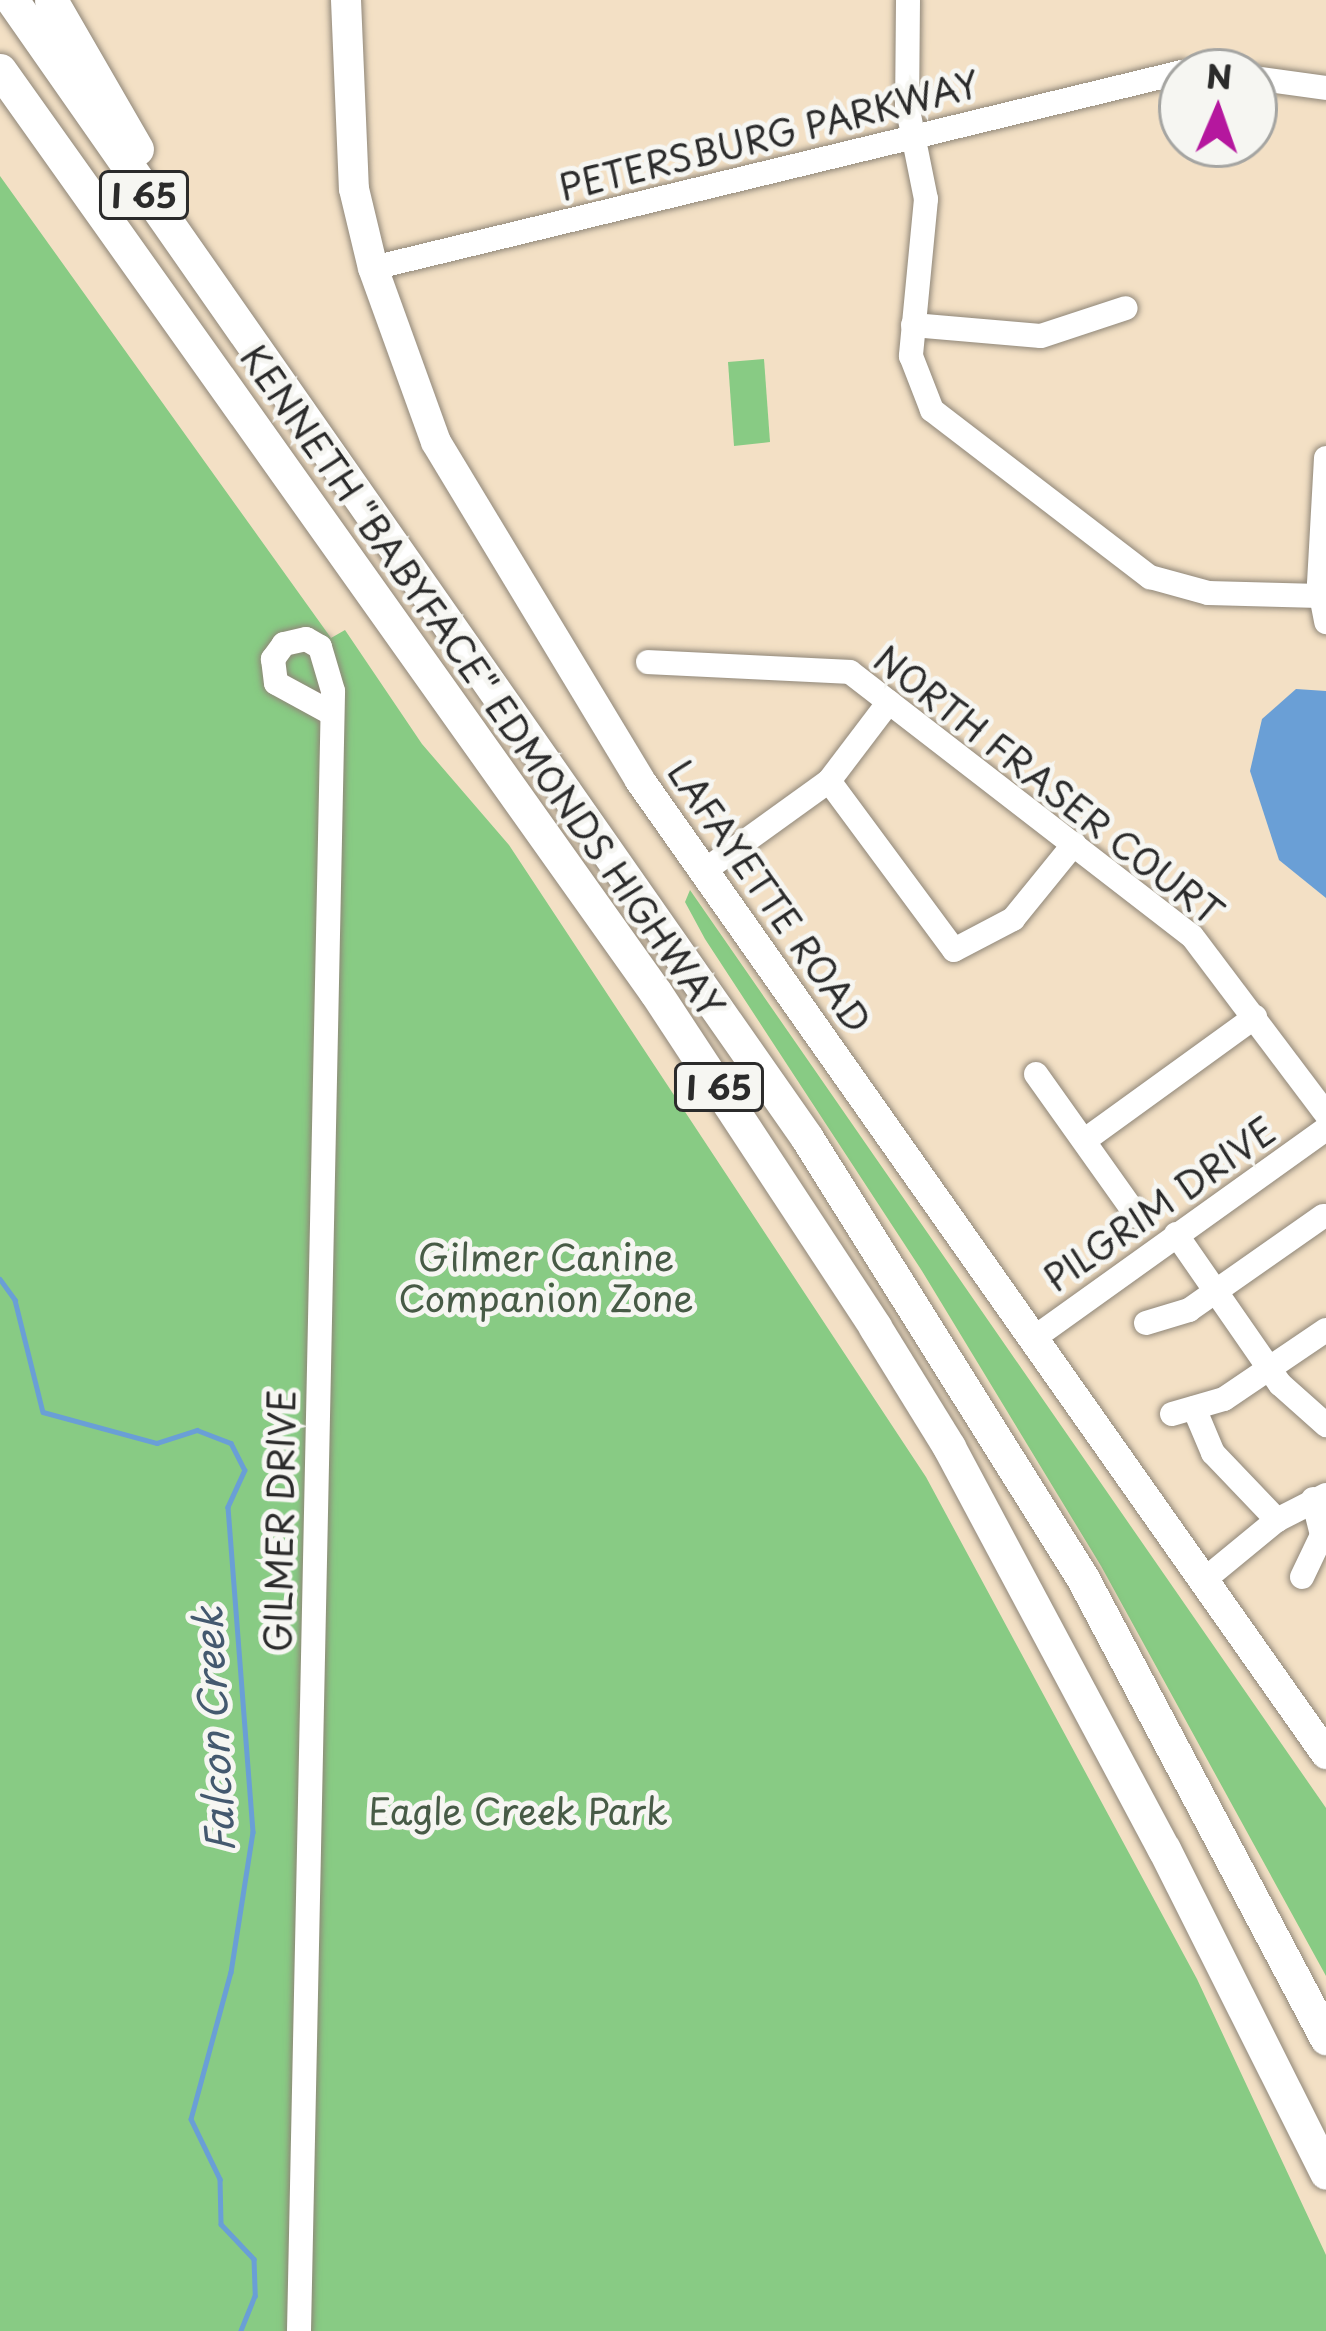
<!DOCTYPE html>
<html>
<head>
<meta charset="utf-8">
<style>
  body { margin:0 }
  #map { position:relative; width:1326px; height:2331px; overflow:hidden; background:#f3e0c5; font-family:"Playpen Sans",sans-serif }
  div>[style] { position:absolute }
  .green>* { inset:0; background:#88cb84 }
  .water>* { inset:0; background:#6a9fd6 }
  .stream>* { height:4.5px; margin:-2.25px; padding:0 2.25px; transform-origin:2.25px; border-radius:2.25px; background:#6a9fd6 }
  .roads { filter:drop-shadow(0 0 3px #8f8678) drop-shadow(0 0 3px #8f8678) }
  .minor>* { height:24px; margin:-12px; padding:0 12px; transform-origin:12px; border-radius:12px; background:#fff }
  .major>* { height:30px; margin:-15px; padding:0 15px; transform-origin:15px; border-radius:15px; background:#fff }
  .highway>* { height:33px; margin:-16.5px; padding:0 16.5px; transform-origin:16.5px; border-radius:16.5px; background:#fff }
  span { translate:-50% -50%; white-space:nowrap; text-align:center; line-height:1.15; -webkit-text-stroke:10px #f6f6f2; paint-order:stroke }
  .shield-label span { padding:3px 9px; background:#f6f6f2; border:3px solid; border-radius:9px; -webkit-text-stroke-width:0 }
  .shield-label { font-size:33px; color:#2b2b2b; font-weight:700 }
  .street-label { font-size:36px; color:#2b2b2b }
  .park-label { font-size:36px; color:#475b46 }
  .water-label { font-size:39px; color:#44596f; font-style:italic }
  .north { position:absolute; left:1158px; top:48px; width:120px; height:120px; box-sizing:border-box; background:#f6f6f2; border:3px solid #a5a5a2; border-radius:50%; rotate:2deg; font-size:33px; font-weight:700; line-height:48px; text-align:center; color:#2b2b2b }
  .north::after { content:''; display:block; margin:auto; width:42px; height:54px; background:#b5179e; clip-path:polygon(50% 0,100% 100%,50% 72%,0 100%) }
</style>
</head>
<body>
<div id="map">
  <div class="green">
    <i style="clip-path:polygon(0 176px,331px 638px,345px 630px,422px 744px,509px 845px,926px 1477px,1197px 1979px,1326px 2255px,1326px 2331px,0 2331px)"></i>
    <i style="clip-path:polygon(764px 359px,770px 442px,734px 446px,728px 362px)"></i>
    <i style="clip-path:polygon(690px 890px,1326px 1808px,1326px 1976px,1101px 1566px,922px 1271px,705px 939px,685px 902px)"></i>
  </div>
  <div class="water">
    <i style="clip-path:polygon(1296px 689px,1326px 691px,1326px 898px,1279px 860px,1250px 771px,1262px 719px)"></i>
  </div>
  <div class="stream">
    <i style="left:0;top:1279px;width:26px;rotate:54deg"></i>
    <i style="left:15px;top:1300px;width:115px;rotate:76deg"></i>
    <i style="left:43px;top:1412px;width:118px;rotate:15.2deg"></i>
    <i style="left:157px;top:1443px;width:42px;rotate:-18deg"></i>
    <i style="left:197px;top:1430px;width:36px;rotate:21deg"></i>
    <i style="left:231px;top:1443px;width:30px;rotate:63deg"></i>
    <i style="left:245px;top:1470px;width:41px;rotate:114.7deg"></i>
    <i style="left:228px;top:1507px;width:326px;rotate:85.6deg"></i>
    <i style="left:253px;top:1832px;width:142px;rotate:98.9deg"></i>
    <i style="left:231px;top:1972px;width:152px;rotate:105.2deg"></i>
    <i style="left:191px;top:2119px;width:67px;rotate:64.2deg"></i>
    <i style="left:220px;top:2179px;width:45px;rotate:88.7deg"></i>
    <i style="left:221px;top:2224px;width:48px;rotate:46.7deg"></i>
    <i style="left:254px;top:2259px;width:37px;rotate:88deg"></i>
    <i style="left:255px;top:2296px;width:38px;rotate:112deg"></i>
  </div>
  <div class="roads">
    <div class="minor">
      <i style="left:908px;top:0;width:105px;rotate:90.5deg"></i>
      <i style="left:907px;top:105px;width:96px;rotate:78.6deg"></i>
      <i style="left:926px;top:199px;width:158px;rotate:95.5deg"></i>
      <i style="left:911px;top:356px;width:58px;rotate:68.7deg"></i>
      <i style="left:932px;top:410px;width:275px;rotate:37.5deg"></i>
      <i style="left:1150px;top:577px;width:60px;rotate:15.4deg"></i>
      <i style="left:1208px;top:593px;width:112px;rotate:1.5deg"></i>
      <i style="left:1254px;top:78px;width:73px;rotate:7.9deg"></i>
      <i style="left:373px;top:268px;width:832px;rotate:-13.62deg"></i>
      <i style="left:913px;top:325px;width:128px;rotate:4.9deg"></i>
      <i style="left:1041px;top:336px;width:89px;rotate:-18.2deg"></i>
      <i style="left:1326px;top:458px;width:127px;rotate:93.2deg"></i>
      <i style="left:1319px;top:585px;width:38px;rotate:79deg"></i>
      <i style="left:648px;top:662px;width:202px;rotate:2.8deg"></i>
      <i style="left:850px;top:672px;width:432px;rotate:37.7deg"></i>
      <i style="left:1192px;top:936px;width:223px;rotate:53deg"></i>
      <i style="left:829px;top:781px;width:210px;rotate:53.5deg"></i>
      <i style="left:954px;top:950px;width:67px;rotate:-27.7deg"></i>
      <i style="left:1013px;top:919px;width:97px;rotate:-50.9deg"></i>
      <i style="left:704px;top:871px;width:154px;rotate:-35.8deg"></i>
      <i style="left:829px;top:781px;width:99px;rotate:-52.8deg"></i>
      <i style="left:1036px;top:1074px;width:174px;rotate:54.6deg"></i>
      <i style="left:1085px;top:1140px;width:210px;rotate:-35.9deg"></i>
      <i style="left:1176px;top:1234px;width:183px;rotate:55.3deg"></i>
      <i style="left:1280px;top:1384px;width:62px;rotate:41.7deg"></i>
      <i style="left:1146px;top:1323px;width:45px;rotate:-16.8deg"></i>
      <i style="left:1189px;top:1310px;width:164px;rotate:-35deg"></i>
      <i style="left:1034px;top:1338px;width:359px;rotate:-35.6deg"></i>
      <i style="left:1194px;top:1408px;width:49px;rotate:67.1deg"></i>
      <i style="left:1213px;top:1453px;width:93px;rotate:46.3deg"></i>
      <i style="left:1172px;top:1414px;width:54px;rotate:-16.1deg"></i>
      <i style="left:1224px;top:1399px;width:123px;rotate:-34.1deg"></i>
      <i style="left:1302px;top:1577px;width:47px;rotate:-64.5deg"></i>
      <i style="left:1322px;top:1535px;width:37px;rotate:-104deg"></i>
      <i style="left:1204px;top:1580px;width:94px;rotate:-39.4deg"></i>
      <i style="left:1277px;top:1520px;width:55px;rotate:-27deg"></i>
      <i style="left:299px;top:2331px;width:1640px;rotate:-88.81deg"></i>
      <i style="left:333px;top:691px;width:46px;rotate:-106.5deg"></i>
      <i style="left:320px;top:647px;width:16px;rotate:-150deg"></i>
      <i style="left:306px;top:639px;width:23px;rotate:167deg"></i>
      <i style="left:284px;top:644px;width:19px;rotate:126deg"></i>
      <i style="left:273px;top:659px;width:24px;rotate:83deg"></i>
      <i style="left:276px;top:683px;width:63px;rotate:28.6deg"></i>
    </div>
    <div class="major">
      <i style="left:346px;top:0;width:189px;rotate:87.6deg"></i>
      <i style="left:354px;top:189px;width:81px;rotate:76.5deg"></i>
      <i style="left:373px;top:268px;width:185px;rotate:70.1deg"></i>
      <i style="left:436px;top:442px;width:393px;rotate:58.9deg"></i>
      <i style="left:639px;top:779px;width:1193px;rotate:54.83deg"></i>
    </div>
    <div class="highway">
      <i style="left:12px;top:0;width:1388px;rotate:55.06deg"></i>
      <i style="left:807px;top:1138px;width:518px;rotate:57.94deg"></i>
      <i style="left:1082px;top:1577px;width:522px;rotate:62.11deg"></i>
      <i style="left:51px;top:0;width:172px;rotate:60deg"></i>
      <i style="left:0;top:70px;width:1132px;rotate:54.6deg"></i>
      <i style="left:656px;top:993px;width:399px;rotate:56.7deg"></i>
      <i style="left:875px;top:1327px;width:141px;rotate:58.3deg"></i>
      <i style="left:949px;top:1447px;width:456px;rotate:61.9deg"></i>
      <i style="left:1164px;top:1849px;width:362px;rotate:63.4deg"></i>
    </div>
  </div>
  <div class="shield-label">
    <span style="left:144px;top:195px">I 65</span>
    <span style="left:719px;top:1087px">I 65</span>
  </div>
  <div class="street-label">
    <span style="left:769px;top:135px;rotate:-14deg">PETERSBURG PARKWAY</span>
    <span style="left:483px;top:681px;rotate:55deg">KENNETH "BABYFACE" EDMONDS HIGHWAY</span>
    <span style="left:1049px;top:785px;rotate:38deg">NORTH FRASER COURT</span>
    <span style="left:770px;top:896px;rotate:55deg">LAFAYETTE ROAD</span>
    <span style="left:1159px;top:1204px;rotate:-35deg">PILGRIM DRIVE</span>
    <span style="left:279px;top:1521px;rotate:-89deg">GILMER DRIVE</span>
  </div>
  <div class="park-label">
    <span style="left:546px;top:1277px">Gilmer Canine<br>Companion Zone</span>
    <span style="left:518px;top:1811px">Eagle Creek Park</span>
  </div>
  <div class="water-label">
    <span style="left:213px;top:1730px;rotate:-93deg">Falcon Creek</span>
  </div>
  <div class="north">N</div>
</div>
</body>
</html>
